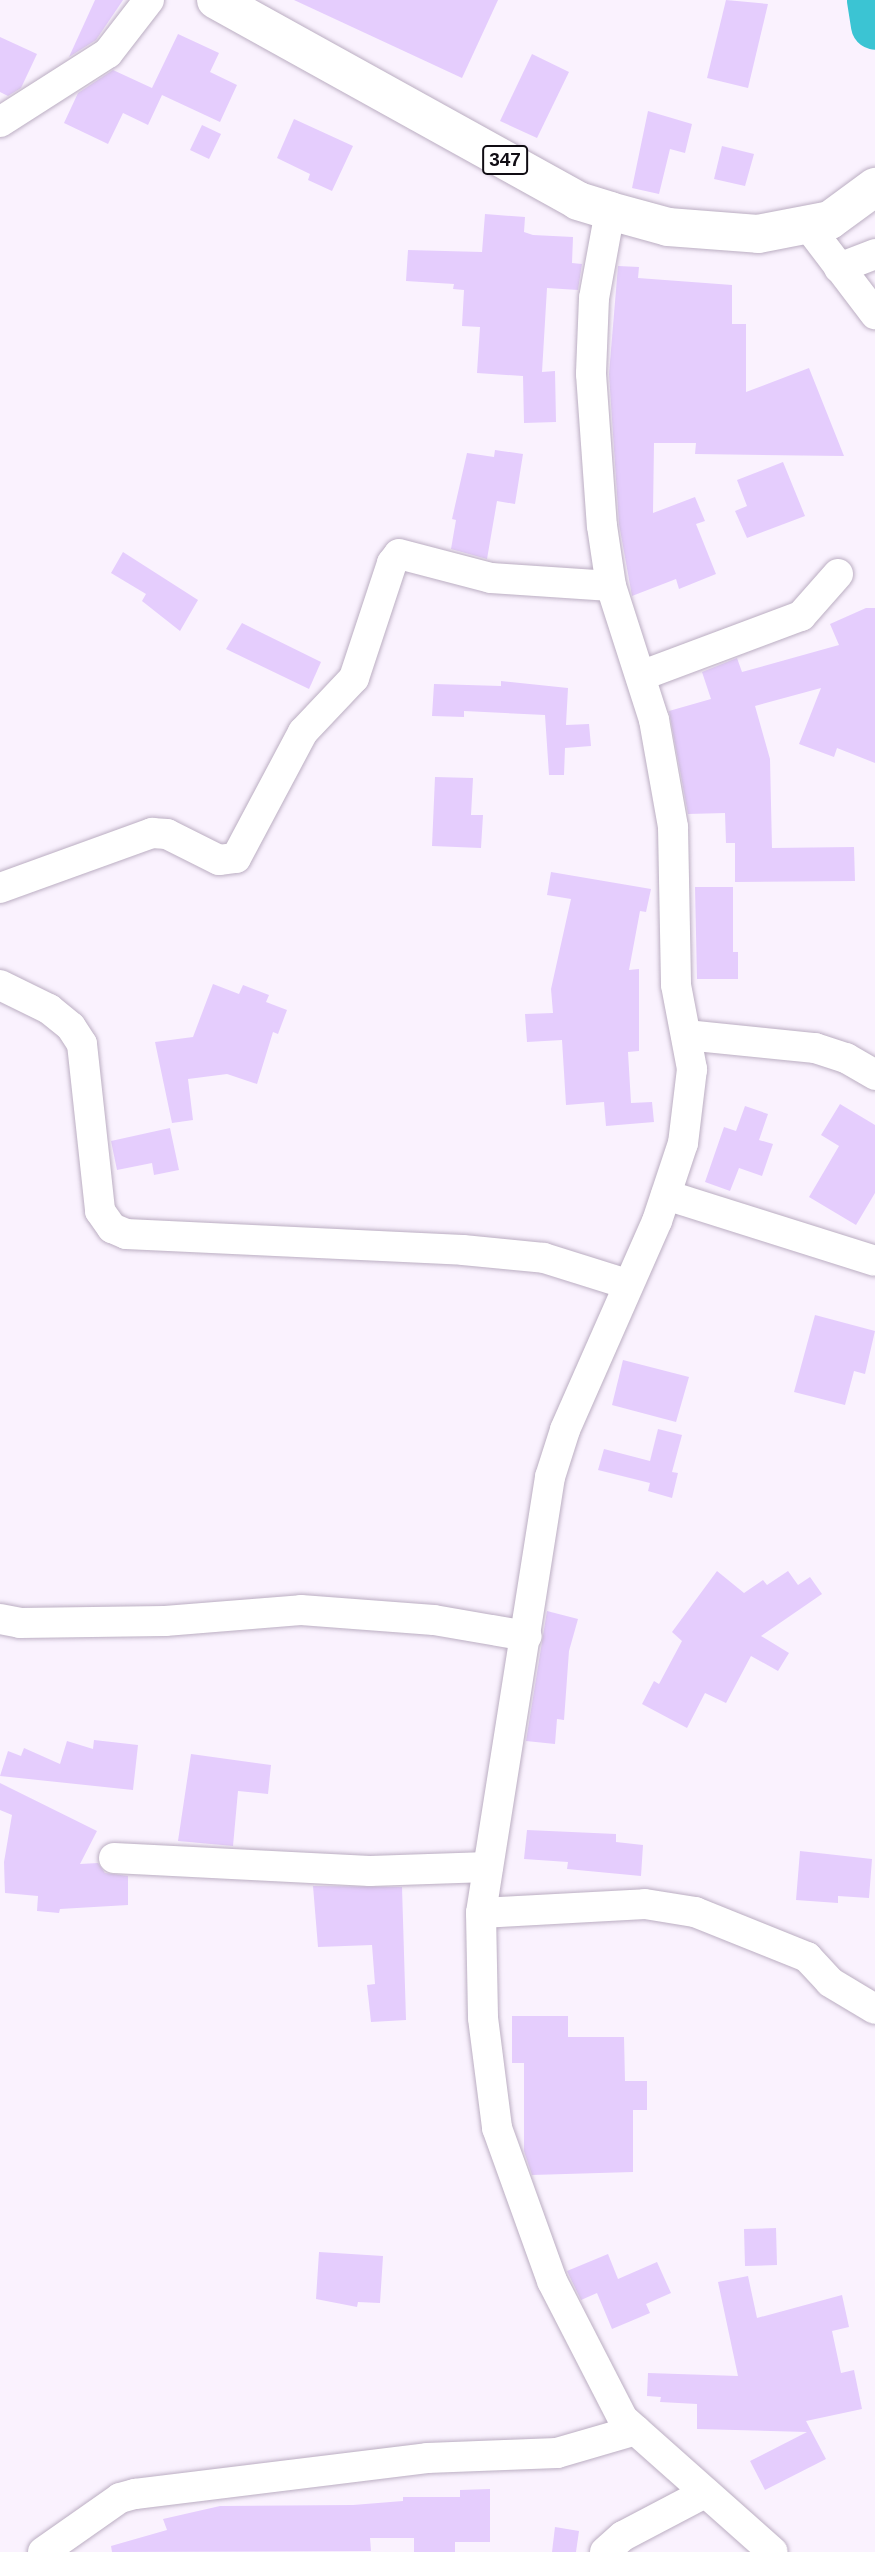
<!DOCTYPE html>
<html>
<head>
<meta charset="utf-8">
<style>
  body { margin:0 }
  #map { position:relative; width:875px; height:2552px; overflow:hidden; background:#faf2fe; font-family:Helvetica,sans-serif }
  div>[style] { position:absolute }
  .river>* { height:49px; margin:-24.5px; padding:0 24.5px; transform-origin:24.5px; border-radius:24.5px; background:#3bc4d3 }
  .building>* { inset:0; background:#e5cdfd }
  .roads { filter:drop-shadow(0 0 2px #bbaec2) drop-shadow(0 0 2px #bbaec2) }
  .street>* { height:30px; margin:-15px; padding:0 15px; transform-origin:15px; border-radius:15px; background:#fff }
  .primary>* { height:38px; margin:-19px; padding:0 19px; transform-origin:19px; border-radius:19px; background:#fff }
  span { translate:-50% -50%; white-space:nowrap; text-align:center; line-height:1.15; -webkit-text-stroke:5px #fff; paint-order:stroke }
  .shield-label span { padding:2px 5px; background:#fff; border:2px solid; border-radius:5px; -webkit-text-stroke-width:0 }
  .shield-label { font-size:19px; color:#100c13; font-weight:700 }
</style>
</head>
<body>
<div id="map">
  <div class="river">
    <i style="left:871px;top:0;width:25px;rotate:81deg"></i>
  </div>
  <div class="building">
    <i style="clip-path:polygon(95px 0,123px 0,96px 40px,69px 57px)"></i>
    <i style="clip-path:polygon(294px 0,498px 0,462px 78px)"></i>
    <i style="clip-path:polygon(726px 0,768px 4px,748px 88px,707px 78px)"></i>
    <i style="clip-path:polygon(178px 34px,219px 53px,210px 72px,237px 85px,220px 122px,162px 95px,148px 125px,123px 113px,108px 144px,64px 123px,78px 93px,113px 70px,152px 88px)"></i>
    <i style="clip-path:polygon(0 37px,37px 54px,21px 88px,8px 96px,0 92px)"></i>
    <i style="clip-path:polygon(532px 54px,569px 72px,537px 138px,500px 121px)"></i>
    <i style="clip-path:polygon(648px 111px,692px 124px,685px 153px,670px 149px,659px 194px,632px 188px)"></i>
    <i style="clip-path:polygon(294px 119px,353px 146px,332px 191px,308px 180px,310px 174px,277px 158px)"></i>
    <i style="clip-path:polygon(202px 125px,221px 134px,209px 159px,190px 150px)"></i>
    <i style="clip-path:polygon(722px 146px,754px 154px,745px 186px,714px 179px)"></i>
    <i style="clip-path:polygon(485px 214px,525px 217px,524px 232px,533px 235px,573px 237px,572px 263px,582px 264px,578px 290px,547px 288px,542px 372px,555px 371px,556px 422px,524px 423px,523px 376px,477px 373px,480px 327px,462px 326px,464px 290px,453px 289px,454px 284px,406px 281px,408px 250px,482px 252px)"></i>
    <i style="clip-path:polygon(618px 266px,639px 267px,638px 278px,732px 285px,732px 324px,746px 324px,746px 392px,809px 368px,844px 456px,695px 454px,696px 443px,654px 443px,653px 513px,695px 497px,705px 521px,696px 524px,716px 574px,679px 589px,676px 579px,632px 596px,619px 524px,609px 374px)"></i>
    <i style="clip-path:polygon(495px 450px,523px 454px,515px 504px,497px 501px,487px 559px,451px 549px,456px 520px,452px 519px,467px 453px,494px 457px)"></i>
    <i style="clip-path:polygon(783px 462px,805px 516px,747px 538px,735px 511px,747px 506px,737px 480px)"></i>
    <i style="clip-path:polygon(123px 552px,198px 600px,180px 631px,142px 601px,146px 594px,111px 573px)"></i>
    <i style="clip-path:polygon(866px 608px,875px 608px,875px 763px,837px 748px,834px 757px,799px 744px,821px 688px,755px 706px,770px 759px,772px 848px,854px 847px,855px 881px,735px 882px,735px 843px,726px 843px,725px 813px,688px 814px,669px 711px,711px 699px,702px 672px,737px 658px,742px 672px,839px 645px,830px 624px)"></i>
    <i style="clip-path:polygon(242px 623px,321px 662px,309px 689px,226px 649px)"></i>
    <i style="clip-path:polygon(501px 681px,568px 688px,566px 725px,589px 724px,591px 746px,565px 748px,564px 775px,549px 775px,545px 715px,464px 711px,464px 717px,432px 716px,434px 684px,501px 686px)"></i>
    <i style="clip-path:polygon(435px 777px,473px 778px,471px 815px,483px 815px,481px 848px,432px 846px)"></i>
    <i style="clip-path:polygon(551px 872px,651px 889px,646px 912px,640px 911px,629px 970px,639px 969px,639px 1051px,628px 1052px,631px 1103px,652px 1102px,654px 1122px,606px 1126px,604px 1102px,566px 1105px,562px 1040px,527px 1042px,525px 1014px,553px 1013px,551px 989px,571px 899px,547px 895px)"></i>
    <i style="clip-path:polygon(695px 887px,733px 887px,733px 952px,738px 952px,738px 979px,697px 979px)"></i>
    <i style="clip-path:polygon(213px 984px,239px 994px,243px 985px,269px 995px,266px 1002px,287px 1010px,278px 1034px,273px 1032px,257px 1084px,227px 1074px,188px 1079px,193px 1120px,172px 1123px,155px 1042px,193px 1037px)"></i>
    <i style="clip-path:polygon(840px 1104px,875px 1125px,875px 1193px,856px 1225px,809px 1197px,839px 1146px,821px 1135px)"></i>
    <i style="clip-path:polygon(745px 1106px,768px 1114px,759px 1140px,773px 1144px,762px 1176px,739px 1168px,730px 1191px,705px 1182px,724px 1127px,736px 1131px)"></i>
    <i style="clip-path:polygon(170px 1128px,179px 1170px,154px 1175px,152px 1163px,117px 1170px,111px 1141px)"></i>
    <i style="clip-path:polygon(815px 1315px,875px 1331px,865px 1374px,854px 1371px,845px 1405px,794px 1392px)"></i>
    <i style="clip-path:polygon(623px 1360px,689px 1377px,676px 1422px,612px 1405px)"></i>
    <i style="clip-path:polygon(658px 1429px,682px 1435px,672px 1472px,678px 1473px,672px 1498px,648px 1491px,650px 1483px,598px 1470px,604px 1449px,650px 1461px)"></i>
    <i style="clip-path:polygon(717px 1571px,744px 1593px,763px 1580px,767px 1585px,788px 1571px,798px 1585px,810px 1577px,822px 1594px,761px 1636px,789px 1653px,778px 1671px,751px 1656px,726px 1703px,705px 1693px,687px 1728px,642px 1704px,654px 1681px,659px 1684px,682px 1641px,672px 1632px)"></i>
    <i style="clip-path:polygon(547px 1611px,578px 1619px,569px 1651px,564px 1720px,557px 1719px,555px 1744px,526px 1741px)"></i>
    <i style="clip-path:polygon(94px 1740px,138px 1745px,133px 1790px,0 1776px,8px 1751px,21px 1756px,24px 1748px,60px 1764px,67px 1741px,93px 1749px)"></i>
    <i style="clip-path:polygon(191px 1754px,271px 1765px,268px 1794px,238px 1791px,233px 1846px,178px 1841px)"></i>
    <i style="clip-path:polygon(0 1783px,97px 1831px,80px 1864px,98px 1863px,105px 1873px,128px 1876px,128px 1905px,60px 1909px,59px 1913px,37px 1911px,38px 1896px,5px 1893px,4px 1862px,12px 1815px,0 1810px)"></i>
    <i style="clip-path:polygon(527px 1830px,616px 1834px,616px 1842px,643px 1845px,641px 1876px,567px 1869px,568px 1862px,524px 1859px)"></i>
    <i style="clip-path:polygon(800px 1851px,872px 1859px,869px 1898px,838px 1896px,838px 1903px,796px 1900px)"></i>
    <i style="clip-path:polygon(313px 1886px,402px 1887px,406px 2020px,371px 2022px,367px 1985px,375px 1984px,372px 1945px,318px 1947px)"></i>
    <i style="clip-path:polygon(512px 2016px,568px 2016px,568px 2037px,624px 2037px,625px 2081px,647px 2081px,647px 2110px,633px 2110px,633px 2172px,532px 2175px,524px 2151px,524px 2063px,512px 2063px)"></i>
    <i style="clip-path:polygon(776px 2228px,777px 2265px,745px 2266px,744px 2229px)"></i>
    <i style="clip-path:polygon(319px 2252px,383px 2256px,380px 2303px,358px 2302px,357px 2307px,316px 2299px)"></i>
    <i style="clip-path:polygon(608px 2254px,618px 2279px,657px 2262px,671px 2293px,646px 2304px,650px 2313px,612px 2329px,597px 2293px,581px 2300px,567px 2271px)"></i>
    <i style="clip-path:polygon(748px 2276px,757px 2318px,842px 2295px,849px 2327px,832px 2331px,841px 2373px,854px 2370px,862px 2409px,806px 2421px,826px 2459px,765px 2490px,750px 2461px,807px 2432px,697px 2429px,697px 2404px,660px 2402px,661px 2397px,647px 2396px,648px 2373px,738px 2376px,718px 2282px)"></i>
    <i style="clip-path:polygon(490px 2489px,490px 2542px,455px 2542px,455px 2552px,414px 2552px,414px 2538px,370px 2538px,371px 2551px,112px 2552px,111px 2546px,167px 2530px,163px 2519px,220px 2506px,353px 2505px,403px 2501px,403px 2497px,460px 2497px,460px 2490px)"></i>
    <i style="clip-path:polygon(555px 2527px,579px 2531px,576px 2552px,552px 2552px)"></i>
  </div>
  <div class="roads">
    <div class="street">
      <i style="left:0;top:122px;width:128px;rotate:-32.6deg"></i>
      <i style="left:108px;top:53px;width:67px;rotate:-52.3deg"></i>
      <i style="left:610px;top:211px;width:88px;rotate:100.4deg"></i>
      <i style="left:594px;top:298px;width:76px;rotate:92.3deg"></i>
      <i style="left:591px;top:374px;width:152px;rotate:85.9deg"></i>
      <i style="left:602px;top:526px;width:61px;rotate:81.5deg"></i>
      <i style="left:611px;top:586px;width:141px;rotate:72.2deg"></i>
      <i style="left:654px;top:720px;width:109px;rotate:79.9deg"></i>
      <i style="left:673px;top:827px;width:158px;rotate:88.9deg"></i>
      <i style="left:676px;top:985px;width:86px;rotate:79.2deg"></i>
      <i style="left:692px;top:1069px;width:75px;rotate:96.9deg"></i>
      <i style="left:683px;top:1143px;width:82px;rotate:108.4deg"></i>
      <i style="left:657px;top:1221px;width:228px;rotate:113.8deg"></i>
      <i style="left:565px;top:1430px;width:49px;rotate:107.7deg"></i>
      <i style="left:550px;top:1477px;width:441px;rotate:99deg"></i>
      <i style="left:481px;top:1913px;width:105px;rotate:88.9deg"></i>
      <i style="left:483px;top:2018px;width:111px;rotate:82.7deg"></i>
      <i style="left:497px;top:2128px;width:163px;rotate:70.2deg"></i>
      <i style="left:552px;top:2281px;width:155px;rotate:62.8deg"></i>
      <i style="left:623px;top:2419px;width:200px;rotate:41.6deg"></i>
      <i style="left:808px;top:226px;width:111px;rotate:52.7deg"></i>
      <i style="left:839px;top:268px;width:39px;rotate:-21deg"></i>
      <i style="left:643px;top:675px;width:169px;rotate:-20.5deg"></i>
      <i style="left:801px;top:616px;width:56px;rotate:-48.6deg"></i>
      <i style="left:0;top:888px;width:162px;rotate:-19.9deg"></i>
      <i style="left:152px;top:833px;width:15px;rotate:4deg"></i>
      <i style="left:167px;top:834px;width:58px;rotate:26.6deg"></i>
      <i style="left:219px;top:860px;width:17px;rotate:-7deg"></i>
      <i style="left:236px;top:858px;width:143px;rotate:-62deg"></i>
      <i style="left:303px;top:732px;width:74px;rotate:-46.6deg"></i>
      <i style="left:354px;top:678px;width:121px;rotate:-71.7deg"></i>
      <i style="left:392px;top:563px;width:11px;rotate:-52deg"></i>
      <i style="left:399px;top:554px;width:95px;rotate:14.6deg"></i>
      <i style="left:491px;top:578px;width:120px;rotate:3.8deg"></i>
      <i style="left:0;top:985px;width:55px;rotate:26.1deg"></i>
      <i style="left:49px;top:1009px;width:28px;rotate:39deg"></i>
      <i style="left:71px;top:1027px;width:20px;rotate:57deg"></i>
      <i style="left:82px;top:1044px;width:168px;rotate:83.8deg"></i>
      <i style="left:100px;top:1211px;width:21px;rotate:55deg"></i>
      <i style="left:112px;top:1228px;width:15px;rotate:23deg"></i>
      <i style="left:126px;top:1234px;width:337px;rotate:2.7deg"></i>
      <i style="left:463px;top:1250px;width:81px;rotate:5.6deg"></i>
      <i style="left:544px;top:1258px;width:87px;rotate:17.4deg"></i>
      <i style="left:686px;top:1035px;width:130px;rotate:5.8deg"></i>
      <i style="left:815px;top:1048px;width:33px;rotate:18deg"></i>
      <i style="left:846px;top:1058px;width:34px;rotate:30deg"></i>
      <i style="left:666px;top:1195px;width:219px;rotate:17.5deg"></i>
      <i style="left:0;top:1619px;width:20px;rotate:11deg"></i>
      <i style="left:20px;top:1623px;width:145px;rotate:-0.8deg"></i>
      <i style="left:165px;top:1621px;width:136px;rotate:-4.6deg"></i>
      <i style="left:301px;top:1610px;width:133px;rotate:4.3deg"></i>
      <i style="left:434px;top:1620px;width:94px;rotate:9.8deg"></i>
      <i style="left:114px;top:1858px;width:256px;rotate:2.9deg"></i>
      <i style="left:370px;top:1871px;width:118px;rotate:-1.9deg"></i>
      <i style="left:481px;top:1913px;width:164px;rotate:-3.1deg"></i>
      <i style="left:645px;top:1904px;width:51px;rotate:9.1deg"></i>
      <i style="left:695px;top:1912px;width:121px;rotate:21.9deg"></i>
      <i style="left:807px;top:1957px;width:34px;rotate:47deg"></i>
      <i style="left:830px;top:1982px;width:52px;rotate:31deg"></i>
      <i style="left:43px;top:2552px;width:94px;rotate:-35deg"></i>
      <i style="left:120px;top:2498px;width:16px;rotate:-15deg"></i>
      <i style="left:135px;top:2494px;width:294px;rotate:-7deg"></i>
      <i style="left:427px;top:2458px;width:130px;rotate:-2.2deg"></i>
      <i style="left:557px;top:2453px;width:82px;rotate:-16.2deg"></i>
      <i style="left:605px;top:2552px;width:24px;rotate:-42deg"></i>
      <i style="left:623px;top:2536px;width:93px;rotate:-27.7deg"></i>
    </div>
    <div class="primary">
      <i style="left:216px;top:0;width:414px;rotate:29deg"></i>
      <i style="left:578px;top:201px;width:34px;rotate:17deg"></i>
      <i style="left:610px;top:211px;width:60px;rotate:15.4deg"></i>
      <i style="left:668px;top:227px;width:90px;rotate:4.4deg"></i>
      <i style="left:758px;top:234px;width:73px;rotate:-11deg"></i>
      <i style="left:830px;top:220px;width:56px;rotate:-36.3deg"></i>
    </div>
  </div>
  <div class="shield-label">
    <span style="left:505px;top:160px">347</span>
  </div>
</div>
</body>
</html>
